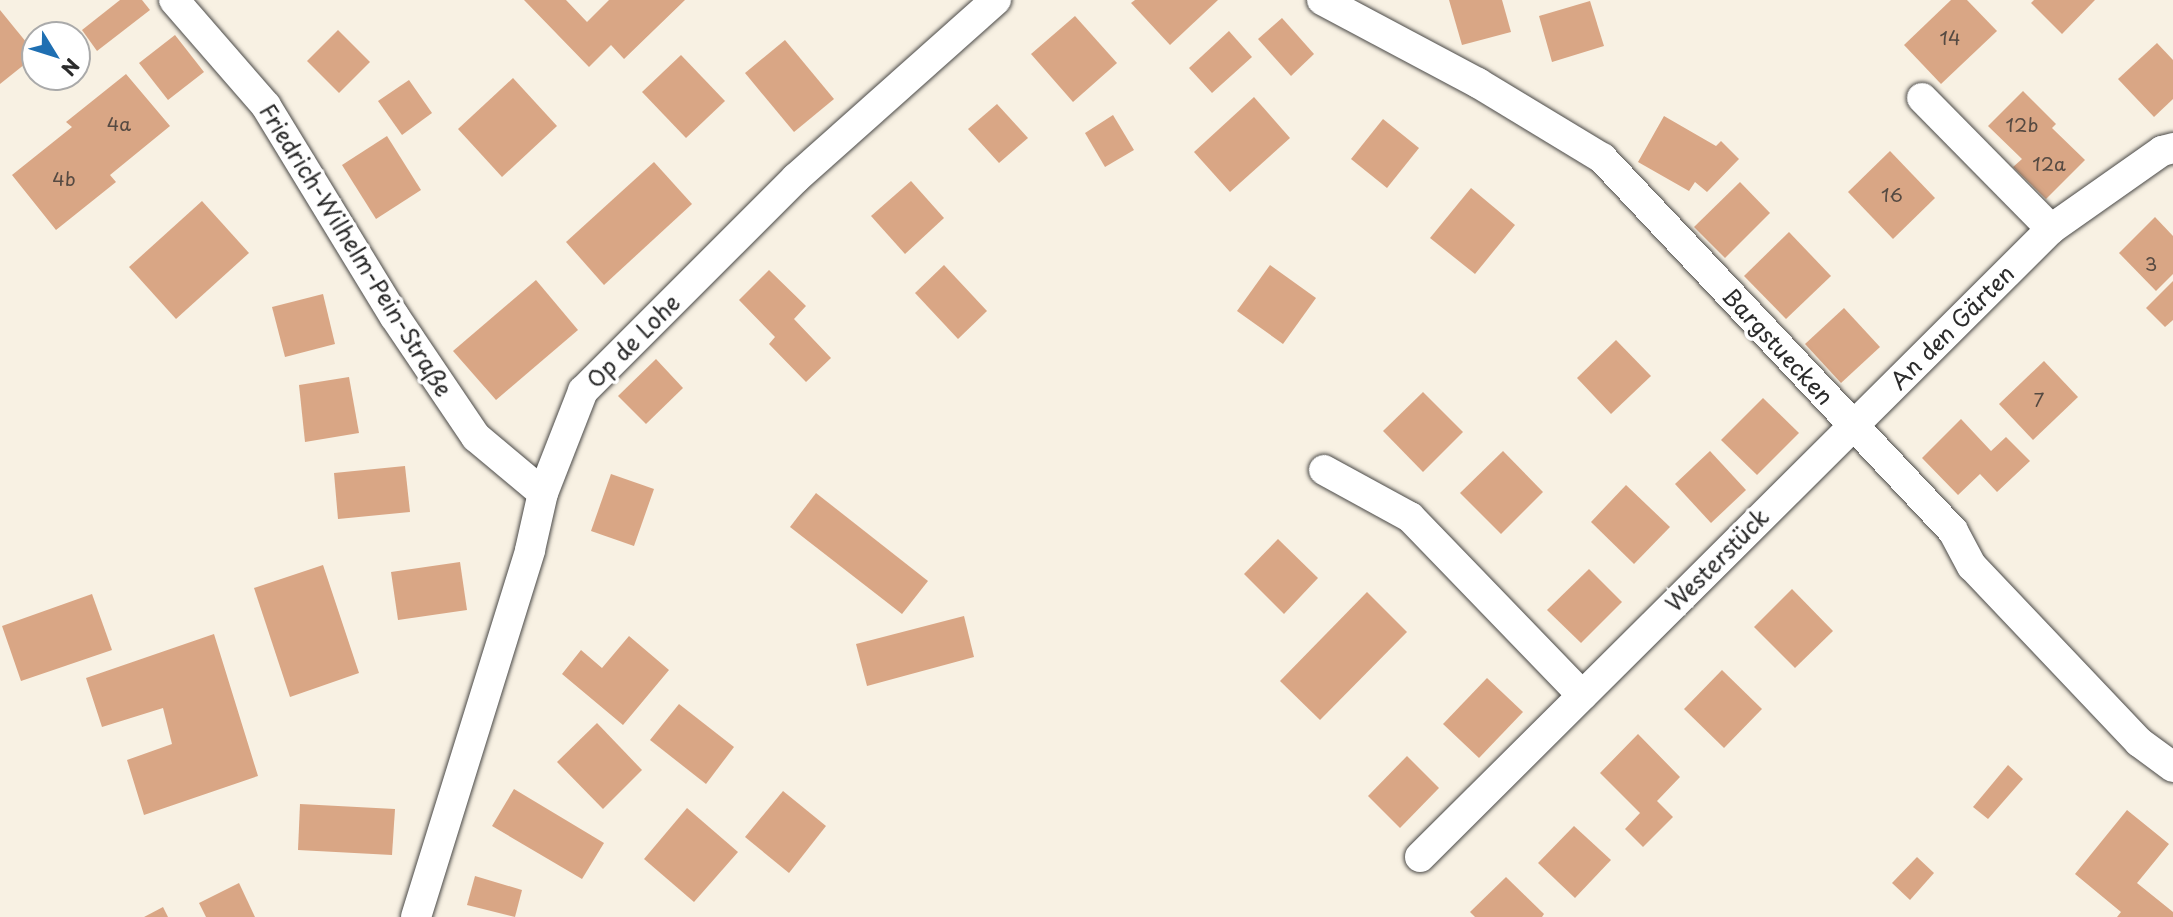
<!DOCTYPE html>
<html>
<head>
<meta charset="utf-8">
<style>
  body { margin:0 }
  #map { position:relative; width:2173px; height:917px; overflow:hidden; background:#f8f1e3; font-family:"Playpen Sans",sans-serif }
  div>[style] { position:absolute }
  .building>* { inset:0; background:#d9a685 }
  .roads { filter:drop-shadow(0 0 2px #4a4947) drop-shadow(0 0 2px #4a4947) }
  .street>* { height:30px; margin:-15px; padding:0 15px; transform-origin:15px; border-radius:15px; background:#fff }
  span { translate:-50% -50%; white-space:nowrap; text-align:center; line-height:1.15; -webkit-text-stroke:7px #fff; paint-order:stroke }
  .number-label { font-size:19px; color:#564a42 }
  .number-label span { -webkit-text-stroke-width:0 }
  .street-label { font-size:23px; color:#2b2b2b }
  .north { position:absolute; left:21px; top:21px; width:70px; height:70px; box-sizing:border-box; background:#fff; border:2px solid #aaa; border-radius:50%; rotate:128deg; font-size:19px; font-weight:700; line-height:28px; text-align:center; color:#2b2b2b }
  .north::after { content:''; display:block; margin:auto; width:24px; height:32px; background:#1f6fb2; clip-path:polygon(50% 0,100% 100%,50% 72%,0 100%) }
</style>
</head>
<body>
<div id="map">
  <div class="building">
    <i style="clip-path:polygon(120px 0,142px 0,150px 10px,97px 51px,82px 30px)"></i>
    <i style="clip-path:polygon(524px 0,566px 0,587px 22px,609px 0,685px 0,624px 59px,611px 45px,589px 67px)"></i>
    <i style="clip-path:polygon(1135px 0,1218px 0,1170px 45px,1131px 3px)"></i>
    <i style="clip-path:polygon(1449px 0,1502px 0,1511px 32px,1462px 45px)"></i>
    <i style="clip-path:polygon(1951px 0,1967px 0,1997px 31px,1941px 84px,1904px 45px)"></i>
    <i style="clip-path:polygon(2034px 0,2095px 0,2062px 34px,2031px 3px)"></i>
    <i style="clip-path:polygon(1590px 1px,1604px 46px,1552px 62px,1539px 16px)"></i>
    <i style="clip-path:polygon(0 10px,35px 53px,35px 56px,0 84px)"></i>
    <i style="clip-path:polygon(1075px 16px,1117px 63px,1073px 102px,1031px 54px)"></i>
    <i style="clip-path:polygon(1282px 18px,1314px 54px,1291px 76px,1258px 39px)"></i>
    <i style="clip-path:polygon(338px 30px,370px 62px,339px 93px,307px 61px)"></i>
    <i style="clip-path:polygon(1229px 31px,1252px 57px,1212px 93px,1189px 68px)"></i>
    <i style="clip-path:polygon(175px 35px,204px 72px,168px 100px,139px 63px)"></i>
    <i style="clip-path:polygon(785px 40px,834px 99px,794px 132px,745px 73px)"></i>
    <i style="clip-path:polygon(2157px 43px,2173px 60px,2173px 99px,2154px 117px,2118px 79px)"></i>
    <i style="clip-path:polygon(681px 55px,725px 101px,686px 138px,642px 92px)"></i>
    <i style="clip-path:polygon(126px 74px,170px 126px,110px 175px,116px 182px,56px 230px,12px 175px,72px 127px,66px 122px)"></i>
    <i style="clip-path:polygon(513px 78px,557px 126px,502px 177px,458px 129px)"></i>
    <i style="clip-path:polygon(409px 80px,432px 113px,402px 135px,378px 101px)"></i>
    <i style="clip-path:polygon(2023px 91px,2056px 124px,2052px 128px,2085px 160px,2046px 199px,2013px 167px,2022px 159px,1988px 126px)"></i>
    <i style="clip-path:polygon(1254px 97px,1290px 138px,1230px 192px,1194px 152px)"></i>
    <i style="clip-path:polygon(997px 104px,1028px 138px,999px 163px,968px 129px)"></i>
    <i style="clip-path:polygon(1113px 115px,1134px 150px,1105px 167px,1085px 133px)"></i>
    <i style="clip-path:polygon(1664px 116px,1716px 146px,1721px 141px,1739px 159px,1707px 192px,1695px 182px,1689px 191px,1638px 162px)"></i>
    <i style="clip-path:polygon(1383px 119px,1419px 148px,1387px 188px,1351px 159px)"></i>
    <i style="clip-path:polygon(387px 136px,421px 190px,376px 219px,342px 165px)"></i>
    <i style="clip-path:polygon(1890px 151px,1935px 198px,1893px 239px,1848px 192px)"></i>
    <i style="clip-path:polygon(654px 162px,692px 204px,604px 285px,566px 242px)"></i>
    <i style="clip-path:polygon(911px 181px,944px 218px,905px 254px,871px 216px)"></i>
    <i style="clip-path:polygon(1740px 182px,1770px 213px,1725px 258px,1694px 227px)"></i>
    <i style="clip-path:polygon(1471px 188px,1515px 225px,1475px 274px,1430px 238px)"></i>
    <i style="clip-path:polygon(202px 201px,249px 253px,176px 319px,129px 267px)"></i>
    <i style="clip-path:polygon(2155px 217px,2173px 236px,2173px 274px,2156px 291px,2119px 253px)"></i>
    <i style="clip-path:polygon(1789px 232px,1831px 276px,1786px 319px,1744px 276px)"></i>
    <i style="clip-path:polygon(944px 265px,987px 311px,958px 339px,915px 293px)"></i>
    <i style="clip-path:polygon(1270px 265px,1316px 298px,1283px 344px,1237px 311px)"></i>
    <i style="clip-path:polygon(769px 270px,806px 306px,794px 319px,831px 358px,806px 382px,769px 344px,775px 337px,739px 300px)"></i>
    <i style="clip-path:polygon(536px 280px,578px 330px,496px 400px,453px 351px)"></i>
    <i style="clip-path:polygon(2173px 281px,2173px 320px,2165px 327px,2146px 308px)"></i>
    <i style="clip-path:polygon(323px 294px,335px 344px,285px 357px,272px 307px)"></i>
    <i style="clip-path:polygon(1844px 308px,1880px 347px,1841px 383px,1805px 344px)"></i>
    <i style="clip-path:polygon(1616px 340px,1651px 376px,1611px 414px,1577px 378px)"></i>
    <i style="clip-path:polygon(656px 359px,683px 388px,646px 424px,618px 396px)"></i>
    <i style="clip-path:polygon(2044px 361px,2078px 397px,2033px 440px,1999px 404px)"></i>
    <i style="clip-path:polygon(349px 377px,359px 433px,305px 442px,299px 385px)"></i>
    <i style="clip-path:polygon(1423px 392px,1463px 432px,1423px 472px,1383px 431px)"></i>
    <i style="clip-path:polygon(1763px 398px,1799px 433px,1757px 475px,1721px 440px)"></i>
    <i style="clip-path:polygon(1961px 419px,1991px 451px,2006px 437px,2030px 461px,1997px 492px,1980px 474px,1958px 495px,1922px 458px)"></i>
    <i style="clip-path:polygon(1503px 451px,1543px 492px,1501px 534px,1460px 493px)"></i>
    <i style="clip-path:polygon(1710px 451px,1746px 490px,1711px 523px,1675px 484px)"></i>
    <i style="clip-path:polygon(405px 466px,410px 512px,338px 519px,334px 473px)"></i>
    <i style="clip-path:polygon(611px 474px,654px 489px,634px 546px,591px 531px)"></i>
    <i style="clip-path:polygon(1626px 485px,1670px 527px,1634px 564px,1591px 522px)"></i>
    <i style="clip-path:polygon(816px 493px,928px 581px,902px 614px,790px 527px)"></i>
    <i style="clip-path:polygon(1278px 539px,1318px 578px,1284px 614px,1244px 574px)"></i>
    <i style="clip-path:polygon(460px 562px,467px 610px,398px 620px,391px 572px)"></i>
    <i style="clip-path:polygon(323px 565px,359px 673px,290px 697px,254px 588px)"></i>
    <i style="clip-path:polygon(1589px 569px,1622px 602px,1581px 643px,1547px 610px)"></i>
    <i style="clip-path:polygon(1792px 589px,1833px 631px,1795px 668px,1754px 627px)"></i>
    <i style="clip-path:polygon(1367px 592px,1407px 632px,1320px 720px,1280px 681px)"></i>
    <i style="clip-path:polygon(92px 594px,112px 650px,21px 681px,2px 626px)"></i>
    <i style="clip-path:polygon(964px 616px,974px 657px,867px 686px,856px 644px)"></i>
    <i style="clip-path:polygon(214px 634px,258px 776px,144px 815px,127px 760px,172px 744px,163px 708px,102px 727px,86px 678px)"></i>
    <i style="clip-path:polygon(629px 636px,669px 670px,623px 725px,562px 674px,581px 650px,602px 668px)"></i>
    <i style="clip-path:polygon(1722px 670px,1762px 709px,1724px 748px,1684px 709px)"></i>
    <i style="clip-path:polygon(1487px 678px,1523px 712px,1479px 758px,1443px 724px)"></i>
    <i style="clip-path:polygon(679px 704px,734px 747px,706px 784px,650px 740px)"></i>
    <i style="clip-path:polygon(597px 723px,642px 770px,603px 809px,557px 762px)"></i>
    <i style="clip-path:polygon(1638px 734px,1680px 777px,1657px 801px,1673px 817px,1643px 847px,1625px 829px,1640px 813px,1600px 773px)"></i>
    <i style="clip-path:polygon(1407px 756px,1439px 788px,1400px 828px,1368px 796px)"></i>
    <i style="clip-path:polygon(2008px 765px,2023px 779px,1988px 819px,1973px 807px)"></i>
    <i style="clip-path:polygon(514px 789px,604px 843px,582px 879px,492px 826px)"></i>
    <i style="clip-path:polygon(783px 791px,826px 826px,789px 873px,745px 837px)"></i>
    <i style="clip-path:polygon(300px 804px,395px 809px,392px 855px,298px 850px)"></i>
    <i style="clip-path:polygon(687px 808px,738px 852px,694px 902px,644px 859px)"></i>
    <i style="clip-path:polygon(2127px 810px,2169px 844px,2137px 883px,2173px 912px,2173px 917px,2117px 917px,2121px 912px,2075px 874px)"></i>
    <i style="clip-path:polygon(1574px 826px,1611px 860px,1575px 898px,1538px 863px)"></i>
    <i style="clip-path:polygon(1917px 857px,1934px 873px,1910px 900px,1892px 883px)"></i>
    <i style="clip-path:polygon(475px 876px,522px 890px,515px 917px,467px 905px)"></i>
    <i style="clip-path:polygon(1506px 877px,1544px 914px,1542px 917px,1475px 917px,1470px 912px)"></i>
    <i style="clip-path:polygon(239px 883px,255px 917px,206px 917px,199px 903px)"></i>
    <i style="clip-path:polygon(163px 907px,168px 917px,144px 917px)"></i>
  </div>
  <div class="roads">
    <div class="street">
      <i style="left:174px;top:0;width:140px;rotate:49deg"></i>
      <i style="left:266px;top:106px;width:247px;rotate:58.6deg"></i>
      <i style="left:395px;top:317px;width:145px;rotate:56deg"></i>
      <i style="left:476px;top:437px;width:87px;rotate:39.9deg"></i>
      <i style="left:1322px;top:0;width:177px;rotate:28deg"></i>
      <i style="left:1478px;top:83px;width:145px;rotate:31.2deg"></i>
      <i style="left:1602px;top:158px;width:512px;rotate:46.74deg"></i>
      <i style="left:1953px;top:531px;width:40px;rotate:62deg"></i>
      <i style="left:1972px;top:566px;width:243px;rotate:46.5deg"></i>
      <i style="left:2139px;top:742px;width:42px;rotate:36.3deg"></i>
      <i style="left:1922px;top:98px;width:184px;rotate:45.4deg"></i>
      <i style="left:1324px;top:470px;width:98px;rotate:28.7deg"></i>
      <i style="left:1410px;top:517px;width:248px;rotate:46deg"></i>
      <i style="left:1420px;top:857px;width:890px;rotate:-44.86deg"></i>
      <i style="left:2051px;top:229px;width:136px;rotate:-35.1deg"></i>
      <i style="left:2162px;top:151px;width:11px;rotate:-15deg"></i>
      <i style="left:416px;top:917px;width:384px;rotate:-72.7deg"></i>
      <i style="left:530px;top:550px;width:58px;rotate:-77.2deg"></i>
      <i style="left:543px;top:493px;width:110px;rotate:-68.6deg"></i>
      <i style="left:583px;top:391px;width:301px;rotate:-45deg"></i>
      <i style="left:796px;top:178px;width:268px;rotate:-41.7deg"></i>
    </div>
  </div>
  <div class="number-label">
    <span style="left:1950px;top:38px">14</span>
    <span style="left:119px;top:124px">4a</span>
    <span style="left:2022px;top:125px">12b</span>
    <span style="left:2049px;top:164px">12a</span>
    <span style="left:64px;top:179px">4b</span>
    <span style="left:1892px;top:195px">16</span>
    <span style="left:2151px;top:264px">3</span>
    <span style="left:2039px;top:400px">7</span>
  </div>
  <div class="street-label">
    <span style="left:356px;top:250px;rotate:58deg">Friedrich-Wilhelm-Pein-Straße</span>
    <span style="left:1952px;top:327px;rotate:-45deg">An den Gärten</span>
    <span style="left:633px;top:341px;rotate:-45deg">Op de Lohe</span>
    <span style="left:1778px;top:346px;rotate:47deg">Bargstuecken</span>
    <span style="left:1717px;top:560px;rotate:-45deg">Westerstück</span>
  </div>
  <div class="north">N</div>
</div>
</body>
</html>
